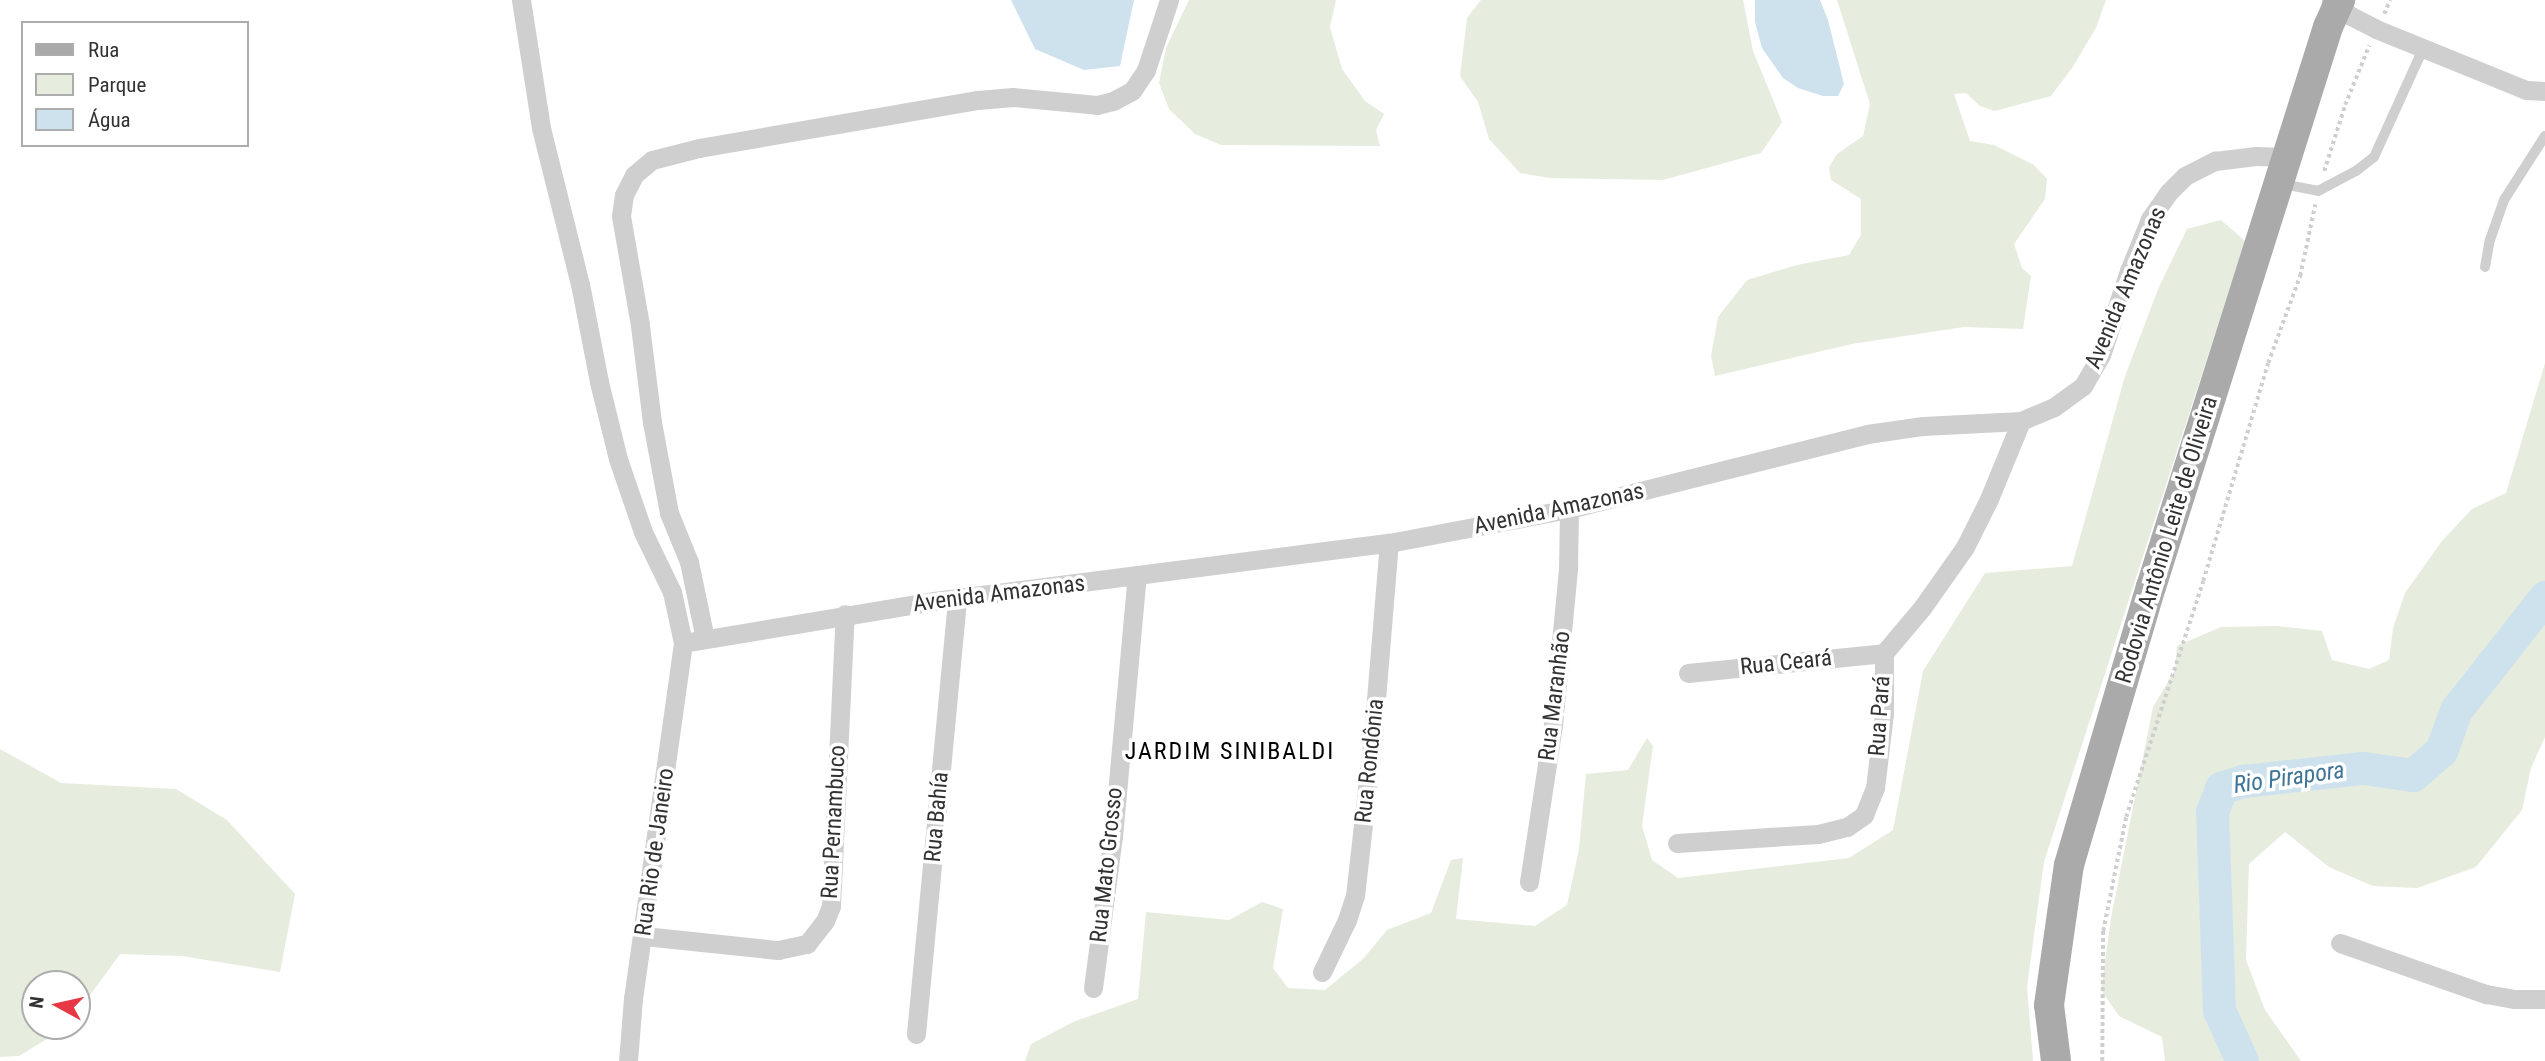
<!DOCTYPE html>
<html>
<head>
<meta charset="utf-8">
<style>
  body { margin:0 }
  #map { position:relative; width:2545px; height:1061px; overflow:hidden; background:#fff; font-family:"Roboto Condensed",sans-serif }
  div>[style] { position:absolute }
  .green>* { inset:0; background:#e6ecde }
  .water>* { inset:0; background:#cee2ee }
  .river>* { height:33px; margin:-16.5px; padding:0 16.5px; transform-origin:16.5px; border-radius:16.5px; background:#cee2ee }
  .path>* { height:3.5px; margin-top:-1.75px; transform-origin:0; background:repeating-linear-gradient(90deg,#cfcfcf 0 3.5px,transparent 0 7px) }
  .service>* { height:10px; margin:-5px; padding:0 5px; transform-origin:5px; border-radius:5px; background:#cfcfcf }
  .minor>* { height:19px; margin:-9.5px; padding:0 9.5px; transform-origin:9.5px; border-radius:9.5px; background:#cfcfcf }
  .primary>* { height:30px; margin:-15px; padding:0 15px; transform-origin:15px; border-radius:15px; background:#aaa }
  span { translate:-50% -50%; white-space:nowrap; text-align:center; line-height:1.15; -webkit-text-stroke:7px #fff; paint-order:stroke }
  .street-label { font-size:23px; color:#323232 }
  .neighbourhood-label { font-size:24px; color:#000; letter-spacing:2px }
  .water-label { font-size:24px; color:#3e7597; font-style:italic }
  .legend { position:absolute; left:21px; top:21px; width:228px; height:126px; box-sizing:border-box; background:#fff; border:2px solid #adadad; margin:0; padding:9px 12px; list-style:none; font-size:21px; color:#323232 }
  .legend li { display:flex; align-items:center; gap:14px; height:35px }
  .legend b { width:35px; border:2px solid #adadad }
  .north { position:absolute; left:21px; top:970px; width:70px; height:70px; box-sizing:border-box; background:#fff; border:2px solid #adadad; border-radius:50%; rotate:278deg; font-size:19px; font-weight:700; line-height:28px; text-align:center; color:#323232 }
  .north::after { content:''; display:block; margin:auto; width:24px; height:32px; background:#e63845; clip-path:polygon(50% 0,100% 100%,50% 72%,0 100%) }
</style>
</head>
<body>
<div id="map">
  <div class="green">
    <i style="clip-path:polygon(1189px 0,1336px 0,1330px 27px,1342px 69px,1365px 101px,1384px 114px,1376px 130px,1380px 146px,1221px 145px,1195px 134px,1169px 109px,1159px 83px,1166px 48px)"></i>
    <i style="clip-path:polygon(1481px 0,1743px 0,1753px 51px,1782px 122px,1761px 153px,1663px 180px,1550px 178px,1520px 173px,1489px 139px,1478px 102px,1460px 76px,1467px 18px)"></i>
    <i style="clip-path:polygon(1837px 0,2106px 0,2096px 28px,2072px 68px,2051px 96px,1995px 111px,1980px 106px,1966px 93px,1954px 94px,1970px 141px,1994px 145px,2034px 165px,2047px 179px,2045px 199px,2014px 244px,2022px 268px,2031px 276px,2023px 329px,1964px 327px,1852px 344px,1715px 376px,1711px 356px,1718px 317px,1747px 280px,1797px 265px,1849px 255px,1861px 235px,1861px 199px,1831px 180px,1829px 167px,1837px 154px,1863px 136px,1870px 104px)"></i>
    <i style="clip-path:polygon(2221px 220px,2245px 241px,2044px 862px,2027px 987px,2033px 1061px,1025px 1061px,1031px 1044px,1073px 1022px,1138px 999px,1146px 912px,1229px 920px,1262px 902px,1283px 909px,1273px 968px,1288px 988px,1325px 990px,1364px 958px,1387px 930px,1431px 913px,1451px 860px,1463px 858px,1456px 919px,1535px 926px,1567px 905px,1579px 849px,1586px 774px,1628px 770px,1647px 738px,1653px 746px,1642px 826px,1652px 860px,1678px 878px,1849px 858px,1893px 830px,1923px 671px,1985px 573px,2072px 566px,2125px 376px,2159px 287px,2187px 229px)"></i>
    <i style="clip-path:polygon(2545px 363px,2545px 737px,2531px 768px,2522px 810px,2476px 867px,2417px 888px,2373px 886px,2329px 867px,2285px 832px,2249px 864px,2246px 960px,2265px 1010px,2301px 1061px,2165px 1061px,2162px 1037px,2119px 1016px,2101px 990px,2111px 918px,2153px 707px,2175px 670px,2177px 646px,2221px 627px,2277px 626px,2322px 631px,2332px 660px,2369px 669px,2389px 660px,2393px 628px,2405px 593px,2442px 541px,2472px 509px,2506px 493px)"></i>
    <i style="clip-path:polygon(0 749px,61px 783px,176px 789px,227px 820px,295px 894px,280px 972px,182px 956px,120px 954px,77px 1013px,77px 984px,35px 984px,35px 1026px,68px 1026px,19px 1056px,0 1057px)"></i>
  </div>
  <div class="water">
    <i style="clip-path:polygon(1011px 0,1134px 0,1120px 66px,1084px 70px,1035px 49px)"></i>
    <i style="clip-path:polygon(1755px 0,1820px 0,1828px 20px,1844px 84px,1838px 96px,1823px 96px,1798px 88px,1783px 78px,1762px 48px,1755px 22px)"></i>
  </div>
  <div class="river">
    <i style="left:2242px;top:1061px;width:56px;rotate:-114.3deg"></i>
    <i style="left:2219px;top:1010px;width:198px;rotate:-92deg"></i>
    <i style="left:2212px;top:812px;width:26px;rotate:-69deg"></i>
    <i style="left:2221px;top:788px;width:23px;rotate:-18deg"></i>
    <i style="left:2243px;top:781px;width:121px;rotate:-6.2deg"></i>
    <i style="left:2363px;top:768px;width:50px;rotate:8deg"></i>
    <i style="left:2413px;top:775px;width:37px;rotate:-41deg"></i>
    <i style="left:2441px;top:751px;width:44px;rotate:-69.9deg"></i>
    <i style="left:2456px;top:710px;width:144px;rotate:-51.8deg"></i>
  </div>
  <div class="path">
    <i style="left:2384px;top:14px;width:15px;rotate:-67deg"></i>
    <i style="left:2324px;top:171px;width:69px;rotate:-72.3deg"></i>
    <i style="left:2345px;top:105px;width:64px;rotate:-67.9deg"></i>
    <i style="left:2102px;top:1061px;width:130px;rotate:-89.6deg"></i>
    <i style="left:2103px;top:931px;width:116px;rotate:-78.6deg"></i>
    <i style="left:2126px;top:817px;width:248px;rotate:-71.9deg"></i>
    <i style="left:2203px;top:581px;width:227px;rotate:-73.4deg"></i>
    <i style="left:2268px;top:363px;width:93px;rotate:-69.8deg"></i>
    <i style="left:2300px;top:276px;width:73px;rotate:-78.1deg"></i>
  </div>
  <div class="service">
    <i style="left:2283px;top:184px;width:36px;rotate:11deg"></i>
    <i style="left:2318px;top:191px;width:43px;rotate:-27.8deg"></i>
    <i style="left:2356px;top:171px;width:23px;rotate:-38deg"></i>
    <i style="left:2374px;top:157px;width:119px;rotate:-65.6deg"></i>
    <i style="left:2485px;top:267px;width:27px;rotate:-80deg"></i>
    <i style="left:2490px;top:240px;width:42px;rotate:-70.7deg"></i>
    <i style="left:2504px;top:200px;width:76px;rotate:-57.4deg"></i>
  </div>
  <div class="minor">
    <i style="left:521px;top:0;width:130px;rotate:81.1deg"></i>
    <i style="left:541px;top:128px;width:161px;rotate:76deg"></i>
    <i style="left:580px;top:284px;width:100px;rotate:79deg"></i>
    <i style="left:599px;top:382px;width:79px;rotate:76.1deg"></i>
    <i style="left:618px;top:459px;width:77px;rotate:71.1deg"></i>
    <i style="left:643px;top:532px;width:67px;rotate:64.2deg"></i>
    <i style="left:672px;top:592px;width:52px;rotate:77.8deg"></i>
    <i style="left:683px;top:643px;width:359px;rotate:98deg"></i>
    <i style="left:633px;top:998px;width:63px;rotate:94.5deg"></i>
    <i style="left:2331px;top:1px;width:25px;rotate:37deg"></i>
    <i style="left:2351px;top:16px;width:28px;rotate:27deg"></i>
    <i style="left:2376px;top:29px;width:162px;rotate:22.1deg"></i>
    <i style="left:2526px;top:90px;width:19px;rotate:3deg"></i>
    <i style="left:705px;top:639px;width:79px;rotate:-101.7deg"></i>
    <i style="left:689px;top:562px;width:53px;rotate:-112.2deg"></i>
    <i style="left:669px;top:513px;width:93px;rotate:-100.6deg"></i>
    <i style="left:652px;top:422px;width:98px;rotate:-97.1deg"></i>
    <i style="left:640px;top:325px;width:111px;rotate:-99.9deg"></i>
    <i style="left:621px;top:216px;width:21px;rotate:-82deg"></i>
    <i style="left:624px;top:195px;width:22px;rotate:-63deg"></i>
    <i style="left:634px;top:175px;width:23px;rotate:-40deg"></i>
    <i style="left:652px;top:160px;width:49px;rotate:-14.3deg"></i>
    <i style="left:699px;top:148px;width:283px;rotate:-9.8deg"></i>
    <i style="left:978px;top:100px;width:35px;rotate:-5deg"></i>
    <i style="left:1013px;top:97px;width:84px;rotate:5.4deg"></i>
    <i style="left:1097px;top:105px;width:16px;rotate:-14deg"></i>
    <i style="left:1113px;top:101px;width:21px;rotate:-28deg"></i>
    <i style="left:1132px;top:91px;width:25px;rotate:-56deg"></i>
    <i style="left:1146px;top:70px;width:74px;rotate:-71.8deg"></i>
    <i style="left:683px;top:643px;width:254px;rotate:-9.5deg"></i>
    <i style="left:934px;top:601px;width:459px;rotate:-7.3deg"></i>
    <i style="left:1389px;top:543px;width:183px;rotate:-10.7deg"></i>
    <i style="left:1569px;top:509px;width:307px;rotate:-14.1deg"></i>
    <i style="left:1867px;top:434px;width:57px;rotate:-8.1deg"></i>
    <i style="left:1923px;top:426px;width:98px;rotate:-2.9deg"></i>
    <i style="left:2021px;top:421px;width:36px;rotate:-23deg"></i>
    <i style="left:2054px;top:407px;width:36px;rotate:-36deg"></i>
    <i style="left:2083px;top:386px;width:36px;rotate:-60deg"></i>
    <i style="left:2101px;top:355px;width:89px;rotate:-71.6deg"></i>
    <i style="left:2129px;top:271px;width:56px;rotate:-68deg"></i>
    <i style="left:2150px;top:219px;width:32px;rotate:-55deg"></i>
    <i style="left:2168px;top:193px;width:24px;rotate:-45deg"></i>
    <i style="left:2185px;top:176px;width:34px;rotate:-27deg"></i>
    <i style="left:2215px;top:161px;width:41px;rotate:-7deg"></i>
    <i style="left:2256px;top:156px;width:31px;rotate:2deg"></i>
    <i style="left:1688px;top:673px;width:197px;rotate:-5.8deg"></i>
    <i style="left:1677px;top:843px;width:141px;rotate:-3.7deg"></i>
    <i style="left:1818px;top:834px;width:30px;rotate:-14deg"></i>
    <i style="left:1847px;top:827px;width:21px;rotate:-35deg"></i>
    <i style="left:1864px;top:815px;width:29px;rotate:-68deg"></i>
    <i style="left:1875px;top:788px;width:75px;rotate:-83.1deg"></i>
    <i style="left:1884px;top:714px;width:61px;rotate:-90deg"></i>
    <i style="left:1884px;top:653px;width:59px;rotate:-49.8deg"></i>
    <i style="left:1922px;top:608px;width:75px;rotate:-54.8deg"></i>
    <i style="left:1965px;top:547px;width:54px;rotate:-63.4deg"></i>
    <i style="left:1989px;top:499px;width:84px;rotate:-67.7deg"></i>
    <i style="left:1529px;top:882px;width:159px;rotate:-81.3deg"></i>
    <i style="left:1553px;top:725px;width:157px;rotate:-84.5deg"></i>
    <i style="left:1568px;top:569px;width:60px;rotate:-89deg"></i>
    <i style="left:644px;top:936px;width:135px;rotate:6deg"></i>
    <i style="left:778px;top:950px;width:30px;rotate:-12deg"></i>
    <i style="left:807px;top:944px;width:29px;rotate:-52deg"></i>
    <i style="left:825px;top:921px;width:16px;rotate:-68deg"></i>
    <i style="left:831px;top:906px;width:292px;rotate:-87.3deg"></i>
    <i style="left:2340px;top:943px;width:155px;rotate:19.3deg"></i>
    <i style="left:2486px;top:994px;width:28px;rotate:10deg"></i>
    <i style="left:2514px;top:999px;width:31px"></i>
    <i style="left:1322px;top:972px;width:58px;rotate:-64.3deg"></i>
    <i style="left:1347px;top:920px;width:25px;rotate:-72deg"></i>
    <i style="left:1355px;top:896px;width:161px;rotate:-83.6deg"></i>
    <i style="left:1373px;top:736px;width:194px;rotate:-85.3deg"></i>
    <i style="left:1093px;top:988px;width:152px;rotate:-82.5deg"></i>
    <i style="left:1113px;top:837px;width:263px;rotate:-84.8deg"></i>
    <i style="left:916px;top:1034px;width:437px;rotate:-84.6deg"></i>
  </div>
  <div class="primary">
    <i style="left:2056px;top:1061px;width:56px;rotate:-97.1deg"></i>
    <i style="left:2049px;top:1005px;width:141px;rotate:-81.9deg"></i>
    <i style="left:2069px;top:865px;width:290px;rotate:-73.6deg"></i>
    <i style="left:2151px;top:587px;width:587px;rotate:-72.46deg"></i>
    <i style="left:2328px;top:27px;width:30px;rotate:-66deg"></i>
  </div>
  <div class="street-label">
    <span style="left:2126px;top:288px;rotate:-67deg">Avenida Amazonas</span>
    <span style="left:1559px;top:509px;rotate:-12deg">Avenida Amazonas</span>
    <span style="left:2167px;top:540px;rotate:-73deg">Rodovia Antônio Leite de Oliveira</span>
    <span style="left:999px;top:594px;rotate:-7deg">Avenida Amazonas</span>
    <span style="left:1786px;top:663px;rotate:-6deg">Rua Ceará</span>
    <span style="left:1555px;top:696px;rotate:-83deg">Rua Maranhão</span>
    <span style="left:1880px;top:716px;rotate:-86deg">Rua Pará</span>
    <span style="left:1370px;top:761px;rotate:-84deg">Rua Rondônia</span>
    <span style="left:937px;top:817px;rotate:-85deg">Rua Bahía</span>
    <span style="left:834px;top:822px;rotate:-87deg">Rua Pernambuco</span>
    <span style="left:655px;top:852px;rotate:-82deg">Rua Rio de Janeiro</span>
    <span style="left:1107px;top:865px;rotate:-84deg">Rua Mato Grosso</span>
  </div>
  <div class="neighbourhood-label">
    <span style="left:1230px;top:752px">JARDIM SINIBALDI</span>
  </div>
  <div class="water-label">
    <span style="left:2289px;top:778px;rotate:-8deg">Rio Pirapora</span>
  </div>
  <ul class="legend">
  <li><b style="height:9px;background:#aaa"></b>Rua</li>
  <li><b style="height:19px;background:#e6ecde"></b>Parque</li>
  <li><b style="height:19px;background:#cee2ee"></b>Água</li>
  </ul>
  <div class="north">N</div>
</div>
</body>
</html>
